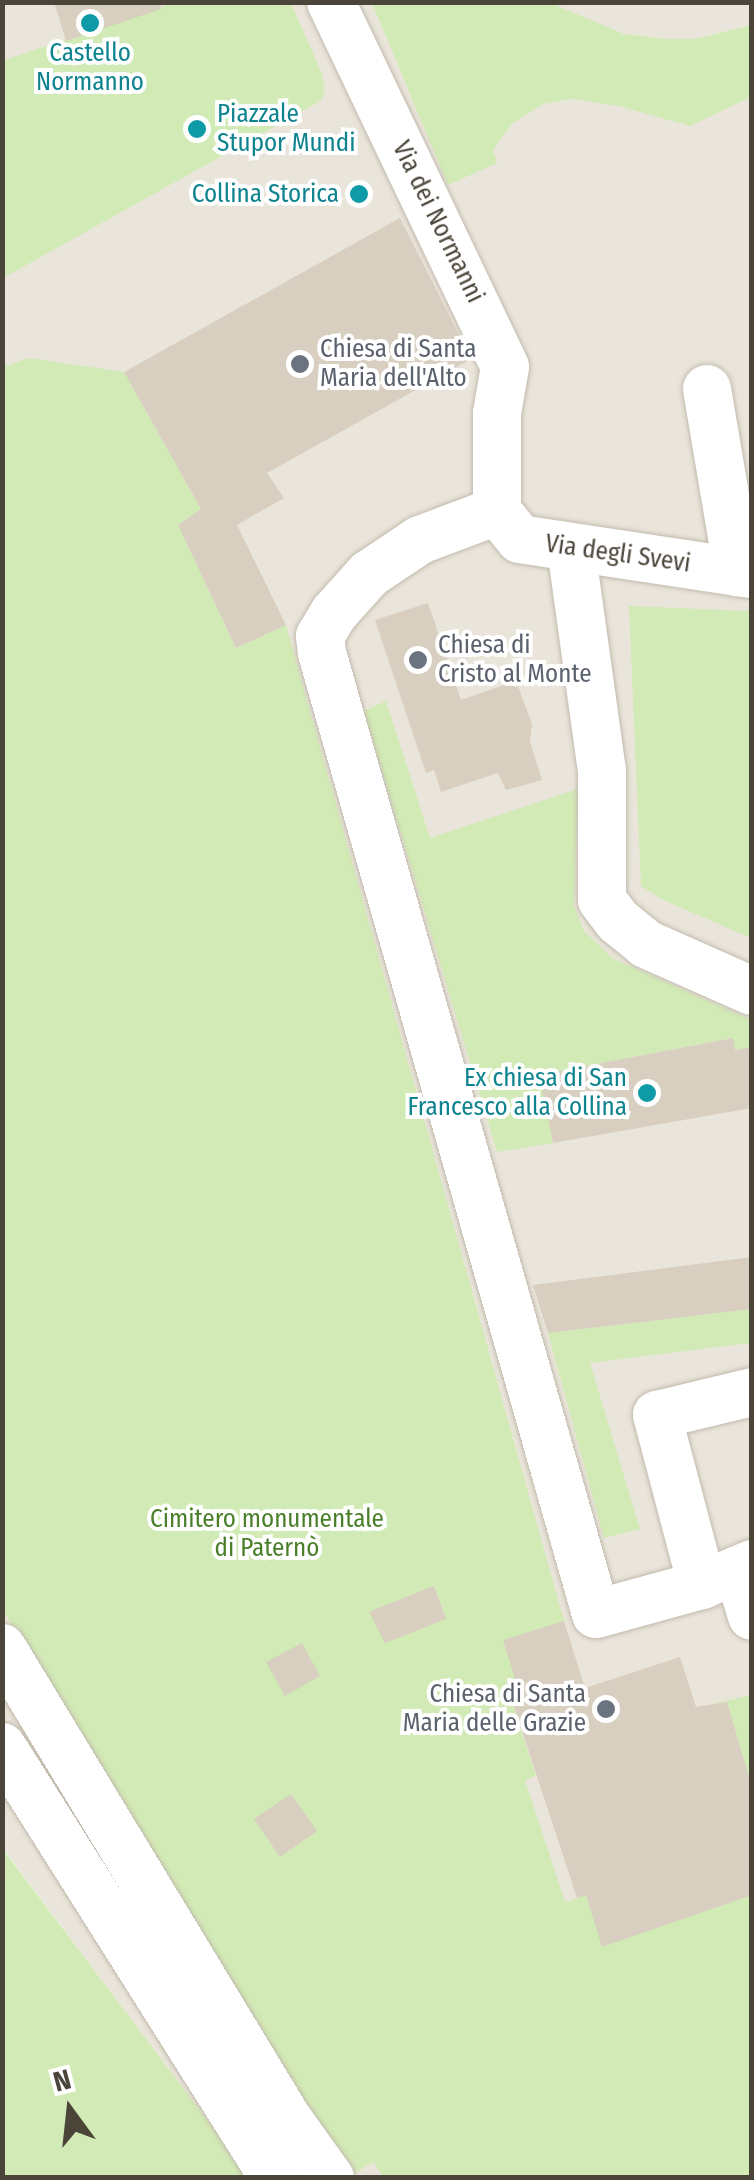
<!DOCTYPE html>
<html>
<head>
<meta charset="utf-8">
<style>
  body { margin:0 }
  #map { position:relative; width:754px; height:2180px; overflow:hidden; background:#f6f3ec; font-family:"Fira Sans Condensed",sans-serif }
  div>[style] { position:absolute }
  .residential>* { inset:0; background:#eae5da }
  .green>* { inset:0; background:#d2eab5 }
  .building>* { inset:0; background:#d8cfc1 }
  .roads { filter:drop-shadow(0 0 2px #c2bbae) drop-shadow(0 0 2px #c2bbae) }
  .minor>* { height:48px; margin:-24px; padding:0 24px; transform-origin:24px; border-radius:24px; background:#fff }
  .dots>* { width:28px; height:28px; translate:-50% -50%; box-sizing:border-box; border:5px solid #fff; border-radius:50% }
  span { translate:-50% -50%; white-space:nowrap; text-align:center; line-height:1.15; -webkit-text-stroke:8px #fff; paint-order:stroke }
  .culture-label { font-size:25px; color:#0d838f }
  .left { translate:0 -50%; text-align:left }
  .right { translate:-100% -50%; text-align:right }
  .street-label { font-size:25px; color:#4b4439 }
  .worship-label { font-size:25px; color:#5b616d }
  .park-label { font-size:25px; color:#4a7f2a }
  .frame { position:absolute; inset:0; border:5px solid #4b4439; pointer-events:none }
  .north { position:absolute; left:20px; top:2060px; width:100px; height:100px; -webkit-text-stroke:8px #fff; paint-order:stroke; rotate:345deg; font-size:28px; font-weight:700; line-height:40px; text-align:center; color:#4b4439 }
  .north::after { content:''; display:block; margin:auto; width:35px; height:45px; background:#4b4439; clip-path:polygon(50% 0,100% 100%,50% 72%,0 100%) }
</style>
</head>
<body>
<div id="map">
  <div class="residential">
    <i style="clip-path:polygon(3px 3px,751px 3px,751px 2177px,249px 2177px,3px 1848px)"></i>
  </div>
  <div class="green">
    <i style="clip-path:polygon(173px 3px,291px 3px,322px 74px,325px 93px,319px 102px,3px 278px,2px 61px)"></i>
    <i style="clip-path:polygon(372px 3px,550px 3px,624px 34px,664px 39px,695px 39px,751px 25px,751px 97px,690px 126px,619px 106px,572px 99px,544px 104px,513px 123px,493px 150px,497px 163px,448px 185px)"></i>
    <i style="clip-path:polygon(29px 358px,124px 372px,201px 509px,178px 525px,236px 648px,286px 625px,564px 1621px,515px 1679px,506px 1683px,536px 1776px,525px 1780px,565px 1902px,721px 1850px,696px 1708px,751px 1695px,751px 2177px,383px 2178px,374px 2162px,353px 2174px,340px 2167px,3px 1610px,2px 367px)"></i>
    <i style="clip-path:polygon(629px 606px,751px 611px,751px 938px,661px 899px,641px 886px)"></i>
    <i style="clip-path:polygon(386px 701px,430px 838px,578px 789px,574px 906px,584px 931px,612px 958px,751px 1020px,751px 1047px,735px 1050px,732px 1038px,540px 1075px,553px 1143px,497px 1152px,364px 711px)"></i>
    <i style="clip-path:polygon(751px 1309px,751px 1343px,590px 1363px,640px 1529px,604px 1538px,548px 1333px)"></i>
    <i style="clip-path:polygon(2px 1848px,244px 2169px,249px 2177px,3px 2177px)"></i>
  </div>
  <div class="building">
    <i style="clip-path:polygon(54px 2px,160px 2px,161px 9px,66px 41px)"></i>
    <i style="clip-path:polygon(400px 218px,471px 359px,267px 473px,284px 498px,237px 525px,286px 625px,236px 648px,178px 525px,201px 509px,124px 372px)"></i>
    <i style="clip-path:polygon(428px 603px,461px 700px,516px 681px,532px 724px,530px 742px,542px 780px,506px 790px,498px 773px,441px 792px,434px 770px,426px 773px,375px 620px)"></i>
    <i style="clip-path:polygon(733px 1038px,735px 1050px,752px 1047px,752px 1108px,553px 1143px,539px 1075px)"></i>
    <i style="clip-path:polygon(752px 1257px,752px 1309px,548px 1333px,533px 1285px)"></i>
    <i style="clip-path:polygon(434px 1586px,446px 1619px,385px 1643px,369px 1612px)"></i>
    <i style="clip-path:polygon(564px 1621px,585px 1688px,680px 1657px,696px 1707px,727px 1702px,752px 1787px,752px 1895px,602px 1947px,586px 1895px,577px 1898px,506px 1682px,515px 1679px,503px 1640px)"></i>
    <i style="clip-path:polygon(302px 1643px,320px 1676px,285px 1696px,266px 1662px)"></i>
    <i style="clip-path:polygon(291px 1794px,317px 1831px,280px 1857px,254px 1819px)"></i>
  </div>
  <div class="roads">
    <div class="minor">
      <i style="left:331px;top:2px;width:404px;rotate:64.5deg"></i>
      <i style="left:505px;top:367px;width:47px;rotate:99.9deg"></i>
      <i style="left:497px;top:413px;width:98px;rotate:90deg"></i>
      <i style="left:707px;top:389px;width:186px;rotate:80.4deg"></i>
      <i style="left:497px;top:511px;width:82px;rotate:159.4deg"></i>
      <i style="left:420px;top:540px;width:61px;rotate:146.3deg"></i>
      <i style="left:369px;top:574px;width:52px;rotate:131.9deg"></i>
      <i style="left:334px;top:613px;width:27px;rotate:121deg"></i>
      <i style="left:320px;top:636px;width:17px;rotate:83deg"></i>
      <i style="left:322px;top:653px;width:999px;rotate:74.09deg"></i>
      <i style="left:596px;top:1614px;width:110px;rotate:-15.3deg"></i>
      <i style="left:702px;top:1585px;width:54px;rotate:-22.8deg"></i>
      <i style="left:497px;top:511px;width:36px;rotate:51deg"></i>
      <i style="left:520px;top:539px;width:235px;rotate:8.6deg"></i>
      <i style="left:571px;top:548px;width:224px;rotate:82.1deg"></i>
      <i style="left:602px;top:770px;width:130px;rotate:90deg"></i>
      <i style="left:602px;top:900px;width:26px;rotate:53deg"></i>
      <i style="left:618px;top:921px;width:36px;rotate:39deg"></i>
      <i style="left:646px;top:944px;width:116px;rotate:23.9deg"></i>
      <i style="left:738px;top:1570px;width:48px;rotate:73.1deg"></i>
      <i style="left:702px;top:1585px;width:176px;rotate:-104.8deg"></i>
      <i style="left:657px;top:1415px;width:98px;rotate:-13.6deg"></i>
      <i style="left:2px;top:1648px;width:550px;rotate:58.77deg"></i>
      <i style="left:287px;top:2118px;width:74px;rotate:54.4deg"></i>
      <i style="left:2px;top:1747px;width:510px;rotate:57.74deg"></i>
    </div>
  </div>
  <div class="dots">
    <i style="left:90px;top:23px;background:#0f9aa8"></i>
    <i style="left:197px;top:129px;background:#0f9aa8"></i>
    <i style="left:359px;top:194px;background:#0f9aa8"></i>
    <i style="left:300px;top:364px;background:#6b7280"></i>
    <i style="left:418px;top:660px;background:#6b7280"></i>
    <i style="left:647px;top:1093px;background:#0f9aa8"></i>
    <i style="left:606px;top:1709px;background:#6b7280"></i>
  </div>
  <div class="culture-label">
    <span style="left:90px;top:68px">Castello<br>Normanno</span>
    <span class="left" style="left:217px;top:129px">Piazzale<br>Stupor Mundi</span>
    <span class="right" style="left:339px;top:194px">Collina Storica</span>
    <span class="right" style="left:627px;top:1093px">Ex chiesa di San<br>Francesco alla Collina</span>
  </div>
  <div class="street-label">
    <span style="left:438px;top:222px;rotate:64deg">Via dei Normanni</span>
    <span style="left:618px;top:554px;rotate:8deg">Via degli Svevi</span>
  </div>
  <div class="worship-label">
    <span class="left" style="left:320px;top:364px">Chiesa di Santa<br>Maria dell'Alto</span>
    <span class="left" style="left:438px;top:660px">Chiesa di<br>Cristo al Monte</span>
    <span class="right" style="left:586px;top:1709px">Chiesa di Santa<br>Maria delle Grazie</span>
  </div>
  <div class="park-label">
    <span style="left:267px;top:1534px">Cimitero monumentale<br>di Paternò</span>
  </div>
  <div class="frame"></div>
  <div class="north">N</div>
</div>
</body>
</html>
